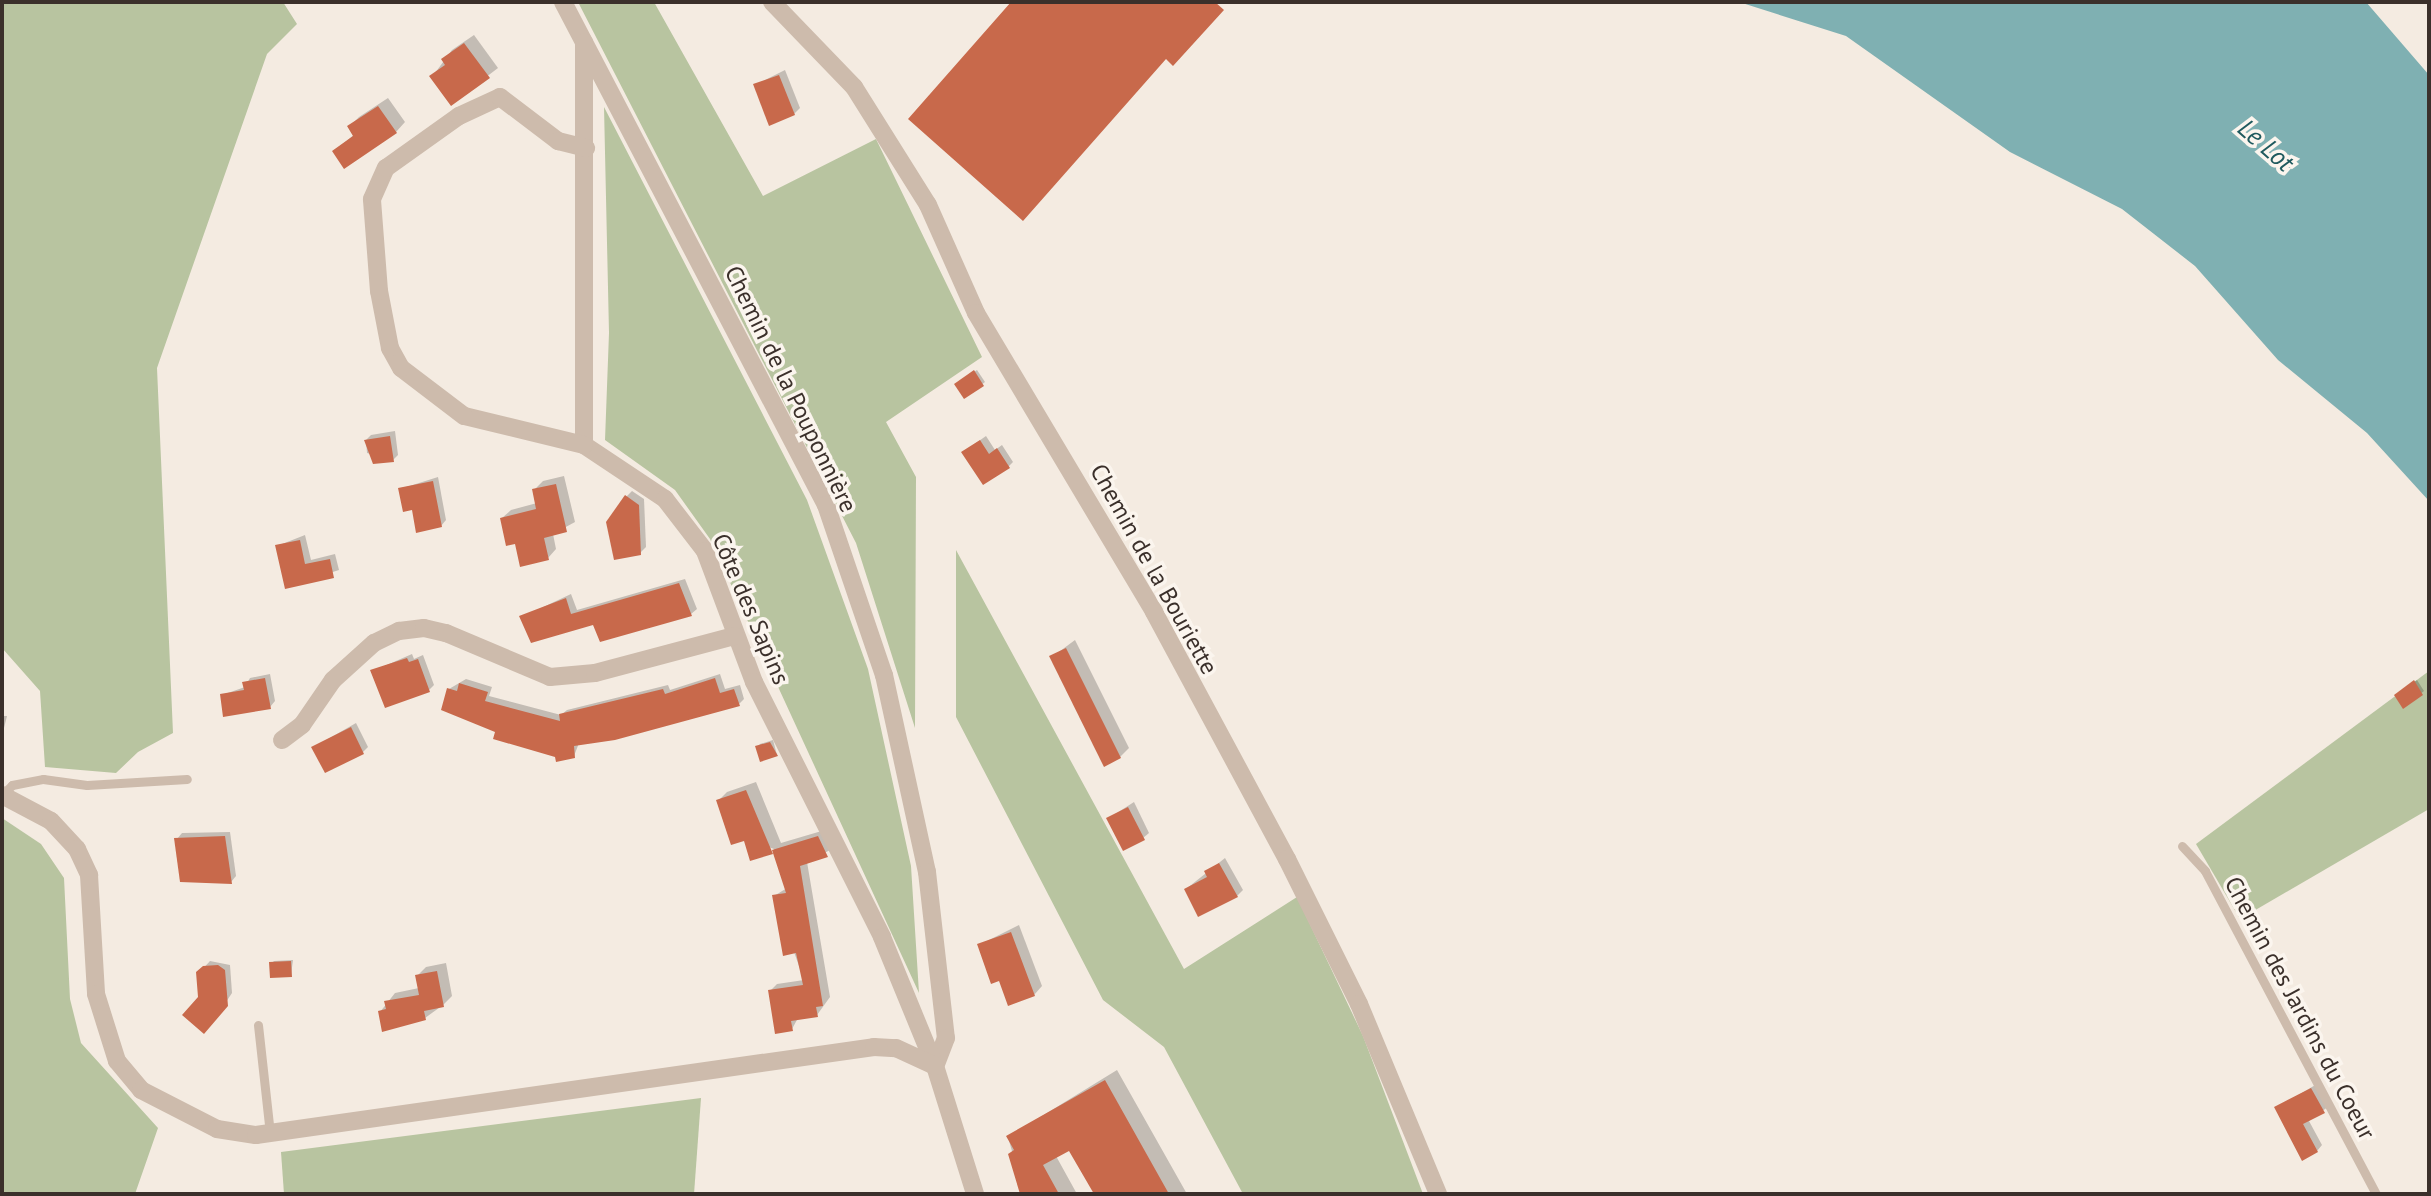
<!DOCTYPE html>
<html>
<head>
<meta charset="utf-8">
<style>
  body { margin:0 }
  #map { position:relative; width:2431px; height:1196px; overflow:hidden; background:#f4ebe1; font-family:"PT Sans",sans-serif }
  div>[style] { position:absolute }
  .green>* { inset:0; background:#b8c4a0 }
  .water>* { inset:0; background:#7fb0b2 }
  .shadow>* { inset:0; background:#0003 }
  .building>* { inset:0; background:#c8694b }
  .service>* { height:9px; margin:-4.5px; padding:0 4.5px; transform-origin:4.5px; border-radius:4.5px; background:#cdbbac }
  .minor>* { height:18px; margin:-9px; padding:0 9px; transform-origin:9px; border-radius:9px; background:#cdbbac }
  span { translate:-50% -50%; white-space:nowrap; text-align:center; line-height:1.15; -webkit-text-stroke:7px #fbf5ee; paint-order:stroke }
  .street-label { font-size:24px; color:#3b302b }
  .water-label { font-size:26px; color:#1f5a5e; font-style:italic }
  .frame { position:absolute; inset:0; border:4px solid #3b302b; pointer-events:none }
</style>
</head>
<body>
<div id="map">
  <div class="green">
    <i style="clip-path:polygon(2px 2px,283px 2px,297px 24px,267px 54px,157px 368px,173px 733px,138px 752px,116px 773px,45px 767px,40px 691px,2px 648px)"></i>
    <i style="clip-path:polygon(578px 2px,654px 2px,763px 196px,876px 139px,982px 357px,886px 422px,916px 477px,915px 728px,856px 543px)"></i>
    <i style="clip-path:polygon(604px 107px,807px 500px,868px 669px,911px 866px,919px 993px,710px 539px,675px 490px,605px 440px,609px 333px)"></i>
    <i style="clip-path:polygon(956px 550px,1184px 969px,1297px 897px,1363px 1036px,1423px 1194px,1243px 1194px,1164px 1047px,1103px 1000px,956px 717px)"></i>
    <i style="clip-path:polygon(2429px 671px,2429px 809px,2240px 919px,2196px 844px)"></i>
    <i style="clip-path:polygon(2px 818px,41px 844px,64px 878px,70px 999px,81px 1043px,158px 1128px,135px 1194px,2px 1194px)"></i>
    <i style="clip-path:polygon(701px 1098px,694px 1194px,284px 1194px,281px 1152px)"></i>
  </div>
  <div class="water">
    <i style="clip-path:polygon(1739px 2px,2366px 2px,2429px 75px,2429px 501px,2367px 433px,2278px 360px,2195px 266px,2122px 209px,2010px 152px,1846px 36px)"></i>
  </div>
  <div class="shadow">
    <i style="clip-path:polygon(474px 35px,498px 68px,452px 103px,432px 77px,452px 50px)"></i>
    <i style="clip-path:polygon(785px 70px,800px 108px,794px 114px,755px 85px)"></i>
    <i style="clip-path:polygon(388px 98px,405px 122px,396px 132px,334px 151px,355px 134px,350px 126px,359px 117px)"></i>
    <i style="clip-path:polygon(977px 370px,985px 382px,965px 397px,959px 382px)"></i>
    <i style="clip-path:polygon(395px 431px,398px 455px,393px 460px,367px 453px,366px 440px,371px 435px)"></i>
    <i style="clip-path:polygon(986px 436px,995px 450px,1002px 445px,1013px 462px,1008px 467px,963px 452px)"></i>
    <i style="clip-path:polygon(564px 476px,575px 522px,553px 534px,556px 549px,548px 558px,516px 542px,502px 518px,511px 510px,537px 503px,534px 490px,543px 481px)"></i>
    <i style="clip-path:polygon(438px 477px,446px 520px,441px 526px,413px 508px,400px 489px)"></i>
    <i style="clip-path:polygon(632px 491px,644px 499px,646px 547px,640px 553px,626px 497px)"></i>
    <i style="clip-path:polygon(305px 535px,311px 560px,335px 554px,339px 570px,286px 587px,277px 546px)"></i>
    <i style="clip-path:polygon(685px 579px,697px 609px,691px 614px,594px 623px,522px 617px,571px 594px,577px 610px)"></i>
    <i style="clip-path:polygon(1075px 640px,1129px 748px,1120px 757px,1052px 657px)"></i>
    <i style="clip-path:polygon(412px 654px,414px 659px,423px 655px,434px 685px,429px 690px,373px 671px)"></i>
    <i style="clip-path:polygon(270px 674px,275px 701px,270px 707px,222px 695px,245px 687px,250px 678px)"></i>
    <i style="clip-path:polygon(720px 674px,725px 689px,740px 685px,744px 699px,739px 704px,579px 743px,574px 756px,557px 755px,498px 731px,449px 689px,466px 679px,492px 687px,489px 696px,561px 715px,567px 710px,668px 685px,670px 690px)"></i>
    <i style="clip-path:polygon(2417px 680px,2424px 691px,2404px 706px,2399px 693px)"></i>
    <i style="clip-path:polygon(2px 716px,7px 716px,2px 736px)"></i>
    <i style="clip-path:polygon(356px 723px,368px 747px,363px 752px,314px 747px)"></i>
    <i style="clip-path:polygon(773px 740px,777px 755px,758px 747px,760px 744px)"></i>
    <i style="clip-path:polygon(756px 782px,781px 843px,825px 830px,834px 848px,807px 862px,830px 997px,817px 1015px,798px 1018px,792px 1029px,770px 991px,777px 984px,804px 980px,774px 896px,787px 888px,774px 849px,745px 838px,718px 801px,727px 792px)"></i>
    <i style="clip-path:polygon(1134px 802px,1149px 833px,1143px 838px,1109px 818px)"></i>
    <i style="clip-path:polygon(230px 832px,236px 876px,231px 882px,177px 839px,182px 833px)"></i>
    <i style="clip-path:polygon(1225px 858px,1243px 890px,1237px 896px,1186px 889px)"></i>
    <i style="clip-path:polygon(1019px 925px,1042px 986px,1034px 995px,1000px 979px,979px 945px)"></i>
    <i style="clip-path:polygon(293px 960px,291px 975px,272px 963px,274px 961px)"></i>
    <i style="clip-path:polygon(210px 961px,230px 965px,232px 993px,210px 1026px,199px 973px)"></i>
    <i style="clip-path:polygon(446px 963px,452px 996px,443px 1005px,425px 1018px,380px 1012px,395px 993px,419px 988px,417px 976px,426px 967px)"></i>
    <i style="clip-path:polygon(1117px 1070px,1187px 1194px,1096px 1194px,1070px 1148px,1056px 1156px,1077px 1194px,1024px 1194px,1008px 1137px)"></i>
    <i style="clip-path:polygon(2317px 1084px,2329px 1106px,2309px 1121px,2322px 1145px,2317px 1151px,2276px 1108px)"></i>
  </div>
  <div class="building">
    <i style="clip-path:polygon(1011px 2px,1215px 2px,1224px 10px,1173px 66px,1166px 59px,1023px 221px,908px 119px)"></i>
    <i style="clip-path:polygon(464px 43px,490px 78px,451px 106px,429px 76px,445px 65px,441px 59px)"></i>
    <i style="clip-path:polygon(779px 75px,795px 115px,769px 126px,753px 84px)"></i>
    <i style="clip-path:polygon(378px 106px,397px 133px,344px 169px,332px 151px,353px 136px,347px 126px)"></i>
    <i style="clip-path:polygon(974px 370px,984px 386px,964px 399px,954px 384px)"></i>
    <i style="clip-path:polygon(390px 436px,394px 462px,373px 464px,364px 440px)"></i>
    <i style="clip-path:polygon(980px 440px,989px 454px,997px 448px,1010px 468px,983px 485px,961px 452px)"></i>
    <i style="clip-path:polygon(433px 481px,442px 527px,416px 533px,412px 510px,403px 512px,398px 488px)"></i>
    <i style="clip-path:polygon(556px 484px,567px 532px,544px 538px,549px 560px,520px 567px,515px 544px,506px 546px,500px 518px,536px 509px,532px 489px)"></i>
    <i style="clip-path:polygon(625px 495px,639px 505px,641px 555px,614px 560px,606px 522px)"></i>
    <i style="clip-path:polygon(300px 540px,305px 564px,330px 559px,334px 578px,285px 589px,275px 545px)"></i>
    <i style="clip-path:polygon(679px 583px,692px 616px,600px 642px,593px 625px,531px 643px,519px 616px,566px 598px,571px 614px)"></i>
    <i style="clip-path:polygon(1066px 648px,1121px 758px,1104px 767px,1049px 656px)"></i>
    <i style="clip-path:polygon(407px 658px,409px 662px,418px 659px,430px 692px,385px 708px,370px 670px)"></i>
    <i style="clip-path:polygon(265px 678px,271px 709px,223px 717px,220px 694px,244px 690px,242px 682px)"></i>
    <i style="clip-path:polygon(715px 678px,720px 693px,734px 689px,740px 706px,615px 740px,574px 746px,575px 758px,556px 762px,555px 757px,493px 739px,495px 732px,441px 710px,447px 688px,457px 691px,459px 683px,488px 692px,485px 701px,560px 721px,559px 714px,663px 689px,665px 694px)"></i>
    <i style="clip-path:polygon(2414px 680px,2423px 695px,2403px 709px,2394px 695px)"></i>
    <i style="clip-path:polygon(351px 727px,364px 754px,325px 773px,311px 747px)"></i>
    <i style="clip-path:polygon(770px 742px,778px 756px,760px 762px,755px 746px)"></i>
    <i style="clip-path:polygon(746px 790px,773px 854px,750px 861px,744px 841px,731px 845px,716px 800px)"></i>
    <i style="clip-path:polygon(1128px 807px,1145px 840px,1123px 851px,1106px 818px)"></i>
    <i style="clip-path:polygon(225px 836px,232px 884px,180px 882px,174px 838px)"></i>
    <i style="clip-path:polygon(818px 836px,828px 857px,800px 866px,823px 1006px,816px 1007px,818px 1017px,791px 1021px,793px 1031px,775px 1034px,768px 990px,803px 985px,796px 953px,783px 956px,772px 895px,786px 893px,772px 850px)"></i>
    <i style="clip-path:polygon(1219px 863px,1238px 897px,1198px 917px,1184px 889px,1207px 877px,1204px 871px)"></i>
    <i style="clip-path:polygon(1011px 932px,1035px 996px,1008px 1006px,999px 981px,991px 984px,977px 944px)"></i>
    <i style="clip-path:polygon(291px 961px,292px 977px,270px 978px,269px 962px)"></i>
    <i style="clip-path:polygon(218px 965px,225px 970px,228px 1006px,204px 1034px,182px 1015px,198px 997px,196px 972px,203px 966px)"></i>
    <i style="clip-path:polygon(437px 971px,444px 1007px,424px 1011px,426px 1020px,382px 1032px,378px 1011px,386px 1009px,384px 1001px,419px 995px,415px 975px)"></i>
    <i style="clip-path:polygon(1105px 1080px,1169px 1194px,1094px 1194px,1069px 1151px,1043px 1165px,1059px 1194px,1020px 1194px,1008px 1154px,1014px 1150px,1006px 1136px)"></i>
    <i style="clip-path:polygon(2311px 1088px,2325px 1113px,2303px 1124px,2318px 1152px,2302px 1161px,2274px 1107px)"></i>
  </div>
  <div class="service">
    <i style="left:2px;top:795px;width:14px;rotate:-45deg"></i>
    <i style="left:12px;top:785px;width:32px;rotate:-11deg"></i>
    <i style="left:43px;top:779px;width:44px;rotate:7.8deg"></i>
    <i style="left:87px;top:785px;width:100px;rotate:-3.4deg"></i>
    <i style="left:2182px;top:846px;width:34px;rotate:47deg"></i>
    <i style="left:2205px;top:871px;width:365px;rotate:62.1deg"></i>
    <i style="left:258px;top:1025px;width:109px;rotate:83.7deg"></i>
  </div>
  <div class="minor">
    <i style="left:563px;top:2px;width:568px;rotate:62.4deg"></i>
    <i style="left:826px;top:505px;width:180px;rotate:71.2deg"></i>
    <i style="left:884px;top:675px;width:202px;rotate:77.7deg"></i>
    <i style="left:927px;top:872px;width:167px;rotate:83.5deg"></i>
    <i style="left:946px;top:1038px;width:30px;rotate:111deg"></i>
    <i style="left:772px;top:2px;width:118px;rotate:46deg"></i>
    <i style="left:854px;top:87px;width:139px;rotate:57.9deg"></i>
    <i style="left:928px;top:205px;width:118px;rotate:66deg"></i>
    <i style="left:976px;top:313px;width:348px;rotate:59.2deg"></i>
    <i style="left:1154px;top:612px;width:281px;rotate:61.7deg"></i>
    <i style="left:1287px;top:859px;width:162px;rotate:63.6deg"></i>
    <i style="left:1359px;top:1004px;width:206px;rotate:67.4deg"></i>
    <i style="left:584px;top:42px;width:403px;rotate:90deg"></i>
    <i style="left:584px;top:445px;width:97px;rotate:33.7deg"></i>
    <i style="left:665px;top:499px;width:66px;rotate:52.4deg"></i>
    <i style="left:705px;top:551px;width:140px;rotate:69.5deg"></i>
    <i style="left:754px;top:682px;width:285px;rotate:63.3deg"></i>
    <i style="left:882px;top:937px;width:139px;rotate:67.7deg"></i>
    <i style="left:935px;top:1066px;width:134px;rotate:72.6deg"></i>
    <i style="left:584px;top:445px;width:123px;rotate:-166.4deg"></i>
    <i style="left:464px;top:416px;width:79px;rotate:-142.7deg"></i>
    <i style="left:401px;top:368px;width:23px;rotate:-119deg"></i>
    <i style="left:390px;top:348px;width:58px;rotate:-100.9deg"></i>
    <i style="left:379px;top:291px;width:92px;rotate:-94.4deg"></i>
    <i style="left:372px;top:199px;width:34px;rotate:-66deg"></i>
    <i style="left:386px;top:168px;width:90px;rotate:-35.5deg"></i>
    <i style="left:459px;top:116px;width:45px;rotate:-24.9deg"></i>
    <i style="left:500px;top:97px;width:73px;rotate:37.2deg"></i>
    <i style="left:558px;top:141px;width:29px;rotate:14deg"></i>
    <i style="left:282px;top:740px;width:25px;rotate:-37deg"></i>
    <i style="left:302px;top:725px;width:55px;rotate:-55.4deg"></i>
    <i style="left:333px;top:680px;width:55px;rotate:-42.1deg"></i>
    <i style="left:374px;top:643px;width:28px;rotate:-26deg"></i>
    <i style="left:399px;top:631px;width:25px;rotate:-7deg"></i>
    <i style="left:424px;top:628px;width:23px;rotate:13deg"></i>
    <i style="left:446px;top:633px;width:113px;rotate:22.9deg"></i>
    <i style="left:550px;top:677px;width:45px;rotate:-5.1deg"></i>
    <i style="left:595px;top:673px;width:144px;rotate:-14.9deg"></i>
    <i style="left:2px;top:795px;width:55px;rotate:28deg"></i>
    <i style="left:51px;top:821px;width:38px;rotate:47deg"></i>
    <i style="left:77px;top:849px;width:29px;rotate:65deg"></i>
    <i style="left:89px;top:875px;width:119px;rotate:86.6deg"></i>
    <i style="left:96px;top:994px;width:70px;rotate:72.6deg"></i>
    <i style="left:117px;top:1061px;width:38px;rotate:50deg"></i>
    <i style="left:141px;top:1090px;width:85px;rotate:27.2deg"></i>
    <i style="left:217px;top:1129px;width:39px;rotate:9deg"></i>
    <i style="left:256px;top:1135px;width:624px;rotate:-8.1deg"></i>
    <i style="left:874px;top:1047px;width:22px;rotate:3deg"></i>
    <i style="left:896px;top:1048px;width:43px;rotate:24.8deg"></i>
  </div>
  <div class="street-label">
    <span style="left:791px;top:389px;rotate:64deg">Chemin de la Pouponnière</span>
    <span style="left:1154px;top:569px;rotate:61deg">Chemin de la Bouriette</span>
    <span style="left:751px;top:609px;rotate:67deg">Côte des Sapins</span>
    <span style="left:2300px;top:1008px;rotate:62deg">Chemin des Jardins du Coeur</span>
  </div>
  <div class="water-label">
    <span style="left:2266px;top:145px;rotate:41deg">Le Lot</span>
  </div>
  <div class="frame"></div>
</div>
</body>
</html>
